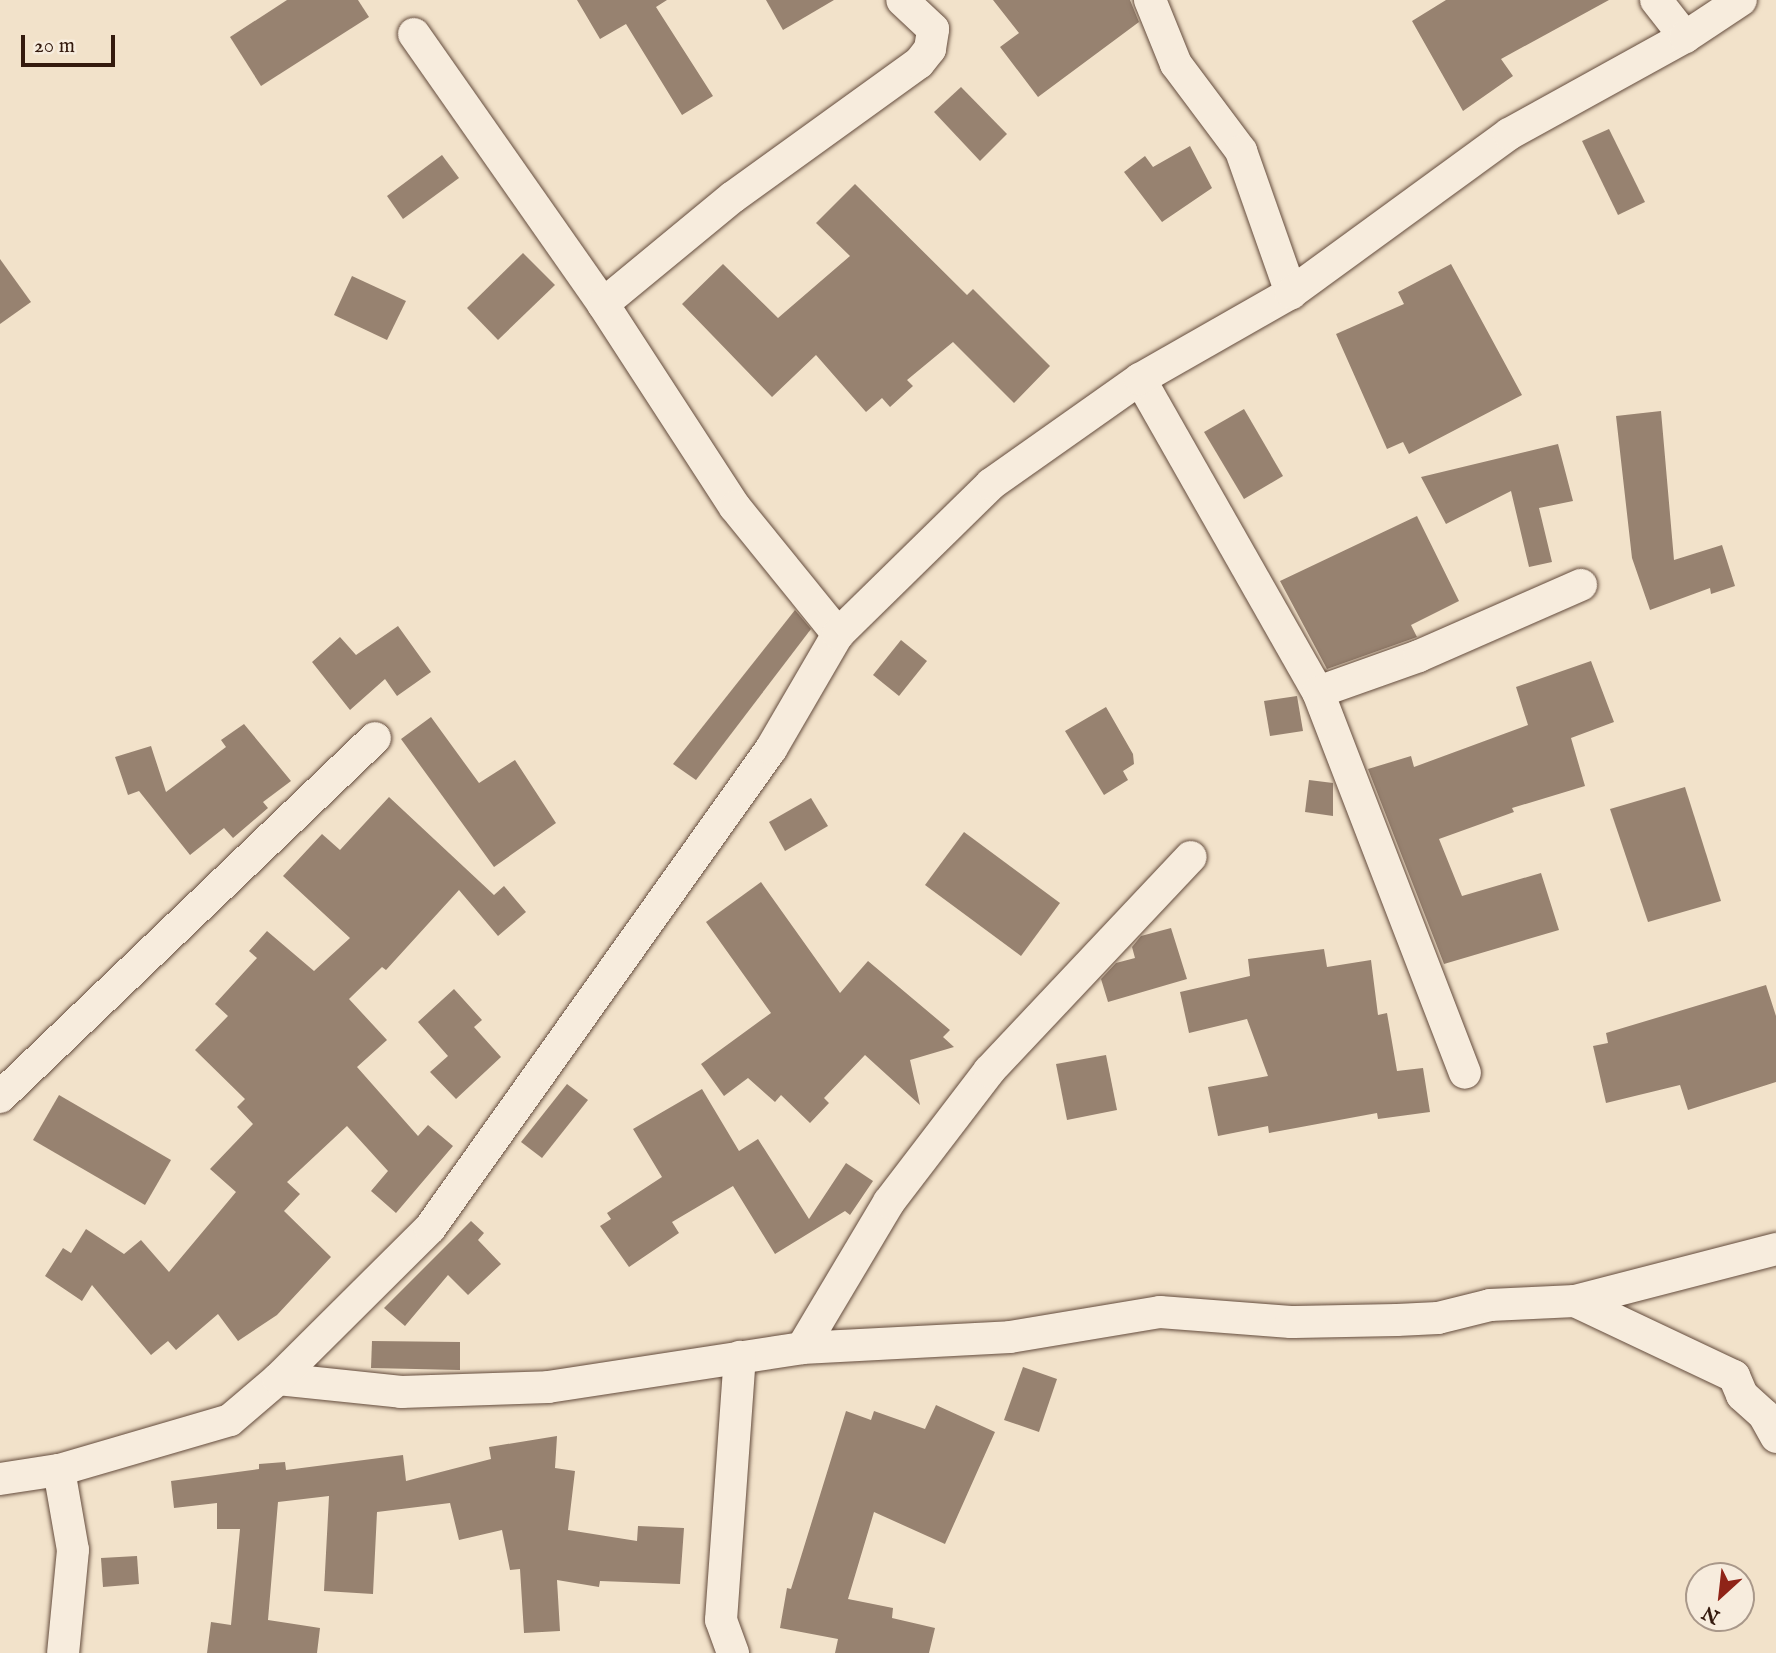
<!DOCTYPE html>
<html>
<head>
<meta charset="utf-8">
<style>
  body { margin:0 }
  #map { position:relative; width:1776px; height:1653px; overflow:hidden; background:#f2e2ca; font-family:"IM FELL English",serif }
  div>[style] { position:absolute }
  .building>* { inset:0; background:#978270 }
  .roads { filter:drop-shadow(0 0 2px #644c3d) drop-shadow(0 0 2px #644c3d) }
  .street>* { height:32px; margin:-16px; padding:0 16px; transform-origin:16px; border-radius:16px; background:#f7ecdd }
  span { translate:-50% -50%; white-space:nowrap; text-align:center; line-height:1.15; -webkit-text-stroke:5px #f7ecdd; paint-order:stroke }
  .north { position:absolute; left:1685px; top:1562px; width:70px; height:70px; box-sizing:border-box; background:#f7ecdd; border:2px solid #a9988a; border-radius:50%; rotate:207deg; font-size:19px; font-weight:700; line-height:28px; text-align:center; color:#341a0e }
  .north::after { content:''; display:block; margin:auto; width:24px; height:32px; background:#8f2418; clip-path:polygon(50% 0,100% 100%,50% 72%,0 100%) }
  .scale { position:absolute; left:21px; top:35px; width:94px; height:32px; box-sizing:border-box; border:4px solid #341a0e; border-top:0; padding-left:9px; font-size:21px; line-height:24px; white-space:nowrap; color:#341a0e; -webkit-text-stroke:5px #f7ecdd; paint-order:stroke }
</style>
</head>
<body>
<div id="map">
  <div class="building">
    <i style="clip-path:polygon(287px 0,358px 0,369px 17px,261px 86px,230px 37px)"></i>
    <i style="clip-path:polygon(577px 0,667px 0,656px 7px,713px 96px,682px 115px,626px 24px,600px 39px)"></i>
    <i style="clip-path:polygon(766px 0,834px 0,783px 30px)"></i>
    <i style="clip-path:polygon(993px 0,1130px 0,1139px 22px,1038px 97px,1000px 47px,1019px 33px)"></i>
    <i style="clip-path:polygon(1446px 0,1609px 0,1501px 59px,1513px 76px,1463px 111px,1412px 21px)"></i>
    <i style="clip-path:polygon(961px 87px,1007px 134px,980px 161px,934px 112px)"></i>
    <i style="clip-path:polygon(1609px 129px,1645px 202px,1618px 215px,1582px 141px)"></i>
    <i style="clip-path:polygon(1190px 146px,1212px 188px,1162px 222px,1124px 172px,1145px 156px,1153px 167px)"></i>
    <i style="clip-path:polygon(442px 155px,459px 178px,403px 219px,387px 196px)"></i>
    <i style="clip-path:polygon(855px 184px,967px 295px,973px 289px,1050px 366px,1014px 403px,953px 342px,907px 380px,913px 386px,890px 407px,882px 398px,866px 412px,816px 355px,772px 397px,682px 304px,723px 264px,778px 318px,850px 256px,816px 223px)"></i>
    <i style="clip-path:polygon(523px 253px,555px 285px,498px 340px,467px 308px)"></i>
    <i style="clip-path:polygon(0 259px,31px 302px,0 324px)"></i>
    <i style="clip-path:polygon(1451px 264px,1522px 395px,1409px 454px,1403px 442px,1387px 449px,1336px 334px,1404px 304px,1398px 292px)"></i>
    <i style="clip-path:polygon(352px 276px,406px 301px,387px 340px,334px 315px)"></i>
    <i style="clip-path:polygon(1244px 409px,1283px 476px,1244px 499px,1204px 432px)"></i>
    <i style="clip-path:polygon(1661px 411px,1674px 560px,1722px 545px,1735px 586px,1711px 594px,1710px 588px,1650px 610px,1632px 558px,1616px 416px)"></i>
    <i style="clip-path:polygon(1558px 444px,1573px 501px,1539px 508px,1552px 562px,1529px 567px,1511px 491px,1446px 524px,1421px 477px)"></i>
    <i style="clip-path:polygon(1417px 516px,1459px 601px,1411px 625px,1417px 637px,1327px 669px,1280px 581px)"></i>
    <i style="clip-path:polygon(795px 610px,811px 629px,696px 780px,673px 764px)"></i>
    <i style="clip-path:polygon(398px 626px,431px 672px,397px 696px,385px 679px,350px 710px,312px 662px,340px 637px,356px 655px)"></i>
    <i style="clip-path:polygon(901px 640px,927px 661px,899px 696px,873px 675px)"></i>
    <i style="clip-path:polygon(1591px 661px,1614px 722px,1571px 738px,1585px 786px,1512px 808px,1514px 812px,1439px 839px,1462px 896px,1541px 873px,1559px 930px,1444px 964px,1368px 769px,1411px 756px,1414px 767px,1528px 725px,1516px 687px)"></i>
    <i style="clip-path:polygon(1297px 696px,1303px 731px,1270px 736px,1264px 701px)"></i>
    <i style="clip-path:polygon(1106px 707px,1133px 754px,1134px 764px,1123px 771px,1128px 780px,1104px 795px,1065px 731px)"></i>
    <i style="clip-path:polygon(431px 717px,479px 783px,515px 760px,556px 823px,494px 867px,401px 739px)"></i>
    <i style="clip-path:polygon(244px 724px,291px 781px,263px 802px,268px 808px,233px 838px,224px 828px,190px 855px,139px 791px,128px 795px,115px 757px,151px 746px,166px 792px,226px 747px,221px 740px)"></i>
    <i style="clip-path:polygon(1309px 780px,1333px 783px,1333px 816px,1305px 812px)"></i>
    <i style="clip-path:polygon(1685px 787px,1721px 901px,1648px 922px,1610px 809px)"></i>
    <i style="clip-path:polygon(389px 797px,494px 895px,504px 886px,526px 912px,498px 936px,459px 890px,386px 970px,382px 967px,349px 999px,387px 1040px,357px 1067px,418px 1136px,428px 1125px,453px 1146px,396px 1213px,371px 1191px,388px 1171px,347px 1126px,287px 1182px,300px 1194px,284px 1211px,331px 1257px,277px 1315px,238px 1341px,218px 1314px,176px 1350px,168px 1341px,151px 1355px,92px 1285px,82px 1301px,45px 1276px,63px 1248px,71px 1253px,86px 1229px,124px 1254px,141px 1240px,169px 1272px,236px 1192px,210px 1169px,253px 1124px,237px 1107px,245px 1099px,195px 1050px,228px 1016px,215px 1004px,257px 958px,249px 951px,267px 931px,314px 971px,350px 938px,283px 876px,322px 834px,340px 850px)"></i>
    <i style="clip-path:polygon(811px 798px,828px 826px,785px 851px,769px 822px)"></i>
    <i style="clip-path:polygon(964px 832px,1060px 903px,1021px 956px,925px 885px)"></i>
    <i style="clip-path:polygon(761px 882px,840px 993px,868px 961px,950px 1030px,943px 1037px,954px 1047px,910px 1060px,920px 1105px,865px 1055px,824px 1098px,829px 1103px,810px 1123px,781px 1095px,775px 1102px,748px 1078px,724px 1096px,701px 1064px,771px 1013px,706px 922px)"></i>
    <i style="clip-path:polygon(1171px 928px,1187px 979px,1108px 1002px,1101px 979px,1116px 963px,1135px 958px,1132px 947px,1141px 936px)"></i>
    <i style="clip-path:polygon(1324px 949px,1327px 967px,1371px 960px,1378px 1015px,1387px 1013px,1397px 1071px,1423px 1068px,1430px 1112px,1378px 1119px,1377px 1113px,1269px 1133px,1268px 1126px,1218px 1136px,1208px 1087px,1268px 1076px,1247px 1019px,1189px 1033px,1180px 992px,1250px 976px,1248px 959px)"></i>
    <i style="clip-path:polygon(1766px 985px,1776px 1016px,1776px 1082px,1688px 1110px,1680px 1085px,1606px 1103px,1593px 1046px,1608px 1043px,1606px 1033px)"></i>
    <i style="clip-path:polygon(454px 989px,482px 1020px,474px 1027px,501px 1057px,456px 1099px,430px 1072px,448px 1056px,418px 1022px)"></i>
    <i style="clip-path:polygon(1106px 1055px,1117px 1110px,1067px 1120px,1056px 1064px)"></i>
    <i style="clip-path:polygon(567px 1084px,588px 1100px,542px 1158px,521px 1142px)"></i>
    <i style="clip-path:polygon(702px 1089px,739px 1151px,758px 1139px,809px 1219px,846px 1163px,873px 1181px,850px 1215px,845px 1211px,775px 1254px,733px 1186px,672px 1222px,679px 1233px,629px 1267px,600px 1226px,611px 1219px,607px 1213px,662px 1177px,633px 1129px)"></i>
    <i style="clip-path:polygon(59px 1095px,171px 1160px,145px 1205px,33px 1140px)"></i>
    <i style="clip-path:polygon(471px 1221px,484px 1233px,478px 1240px,501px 1264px,468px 1295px,448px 1275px,405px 1326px,384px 1308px)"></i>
    <i style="clip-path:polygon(372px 1341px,460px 1342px,460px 1370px,371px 1368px)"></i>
    <i style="clip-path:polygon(1023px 1367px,1057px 1379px,1039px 1432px,1004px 1420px)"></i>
    <i style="clip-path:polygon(936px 1405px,995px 1432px,945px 1544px,874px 1512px,848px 1599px,893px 1608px,892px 1618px,935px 1628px,929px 1653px,835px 1653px,838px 1639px,780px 1628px,787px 1588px,791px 1589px,846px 1411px,871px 1420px,874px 1411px,925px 1429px)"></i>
    <i style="clip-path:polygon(557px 1436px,555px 1468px,575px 1471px,568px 1530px,637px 1541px,638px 1526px,684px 1528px,680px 1584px,600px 1581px,599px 1587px,557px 1580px,560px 1631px,524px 1633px,520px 1569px,510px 1570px,502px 1530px,459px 1540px,450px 1503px,377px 1512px,373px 1594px,324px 1591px,329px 1496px,278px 1502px,268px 1620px,320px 1628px,317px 1653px,207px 1653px,211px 1622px,231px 1625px,240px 1529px,217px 1529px,217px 1503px,174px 1508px,171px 1481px,259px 1469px,259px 1464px,285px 1462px,286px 1470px,403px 1455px,406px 1481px,491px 1459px,489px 1447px)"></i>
    <i style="clip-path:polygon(137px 1556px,139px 1584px,103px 1587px,101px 1558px)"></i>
  </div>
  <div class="roads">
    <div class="street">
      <i style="left:1150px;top:0;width:69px;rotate:67.9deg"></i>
      <i style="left:1176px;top:64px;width:109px;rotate:53.2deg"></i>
      <i style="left:1241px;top:151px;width:151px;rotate:70.6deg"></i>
      <i style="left:1656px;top:0;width:47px;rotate:51.9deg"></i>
      <i style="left:414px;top:34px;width:330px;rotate:55deg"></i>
      <i style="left:603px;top:304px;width:242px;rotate:57deg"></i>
      <i style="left:735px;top:507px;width:164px;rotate:51deg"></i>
      <i style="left:603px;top:304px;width:168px;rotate:-39.5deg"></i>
      <i style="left:733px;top:197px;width:229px;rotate:-35.8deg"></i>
      <i style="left:919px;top:63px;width:18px;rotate:-52deg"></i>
      <i style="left:930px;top:49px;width:20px;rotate:-81deg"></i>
      <i style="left:933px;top:29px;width:42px;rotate:-136.9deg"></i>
      <i style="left:1140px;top:379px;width:360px;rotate:60.4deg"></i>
      <i style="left:1318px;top:692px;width:408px;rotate:68.9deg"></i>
      <i style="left:1318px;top:692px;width:107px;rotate:-19.6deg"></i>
      <i style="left:1419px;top:656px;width:177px;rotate:-23.7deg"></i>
      <i style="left:0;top:1097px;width:519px;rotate:-43.75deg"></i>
      <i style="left:1575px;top:1301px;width:208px;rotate:-14.5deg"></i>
      <i style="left:802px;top:1348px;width:170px;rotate:-59.2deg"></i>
      <i style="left:889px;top:1202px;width:165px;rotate:-52.6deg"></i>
      <i style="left:989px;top:1071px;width:294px;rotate:-46.7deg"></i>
      <i style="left:278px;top:1379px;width:124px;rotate:6deg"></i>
      <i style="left:401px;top:1392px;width:147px;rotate:-1.9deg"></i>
      <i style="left:548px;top:1387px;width:257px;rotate:-8.7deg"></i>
      <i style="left:802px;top:1348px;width:208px;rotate:-3deg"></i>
      <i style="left:1010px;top:1337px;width:152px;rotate:-9.5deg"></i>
      <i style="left:1160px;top:1312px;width:131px;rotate:4.4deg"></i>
      <i style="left:1291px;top:1322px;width:106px;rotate:-1.1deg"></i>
      <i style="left:1397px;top:1320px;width:41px;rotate:-2.8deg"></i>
      <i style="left:1438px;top:1318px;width:54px;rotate:-14deg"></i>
      <i style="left:1490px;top:1305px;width:85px;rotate:-2.7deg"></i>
      <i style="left:1575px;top:1301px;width:176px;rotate:25.3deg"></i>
      <i style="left:1734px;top:1376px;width:21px;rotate:67deg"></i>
      <i style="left:1742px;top:1395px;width:30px;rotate:42deg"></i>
      <i style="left:1764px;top:1415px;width:25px;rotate:61deg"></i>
      <i style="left:59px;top:1470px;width:81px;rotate:80.1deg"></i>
      <i style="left:73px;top:1550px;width:103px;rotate:95.5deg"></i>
      <i style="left:0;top:1479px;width:60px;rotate:-8.7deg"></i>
      <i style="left:59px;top:1470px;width:178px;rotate:-16.3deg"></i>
      <i style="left:230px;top:1420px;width:63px;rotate:-40.5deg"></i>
      <i style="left:278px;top:1379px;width:214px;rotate:-44.8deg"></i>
      <i style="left:430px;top:1228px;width:588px;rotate:-54.55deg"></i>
      <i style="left:771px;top:749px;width:133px;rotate:-59.8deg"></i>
      <i style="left:838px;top:634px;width:214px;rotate:-44.4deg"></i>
      <i style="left:991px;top:484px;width:182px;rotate:-35.2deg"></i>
      <i style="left:1140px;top:379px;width:174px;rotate:-29.7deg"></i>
      <i style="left:1291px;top:293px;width:270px;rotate:-36.1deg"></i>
      <i style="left:1509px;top:134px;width:201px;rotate:-28.9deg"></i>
      <i style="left:1685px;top:37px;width:67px;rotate:-33.5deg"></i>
      <i style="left:733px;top:1653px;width:35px;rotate:-110deg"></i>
      <i style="left:721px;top:1620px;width:264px;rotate:-85.9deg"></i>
    </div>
  </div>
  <div class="north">N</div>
  <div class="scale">20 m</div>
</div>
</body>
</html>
